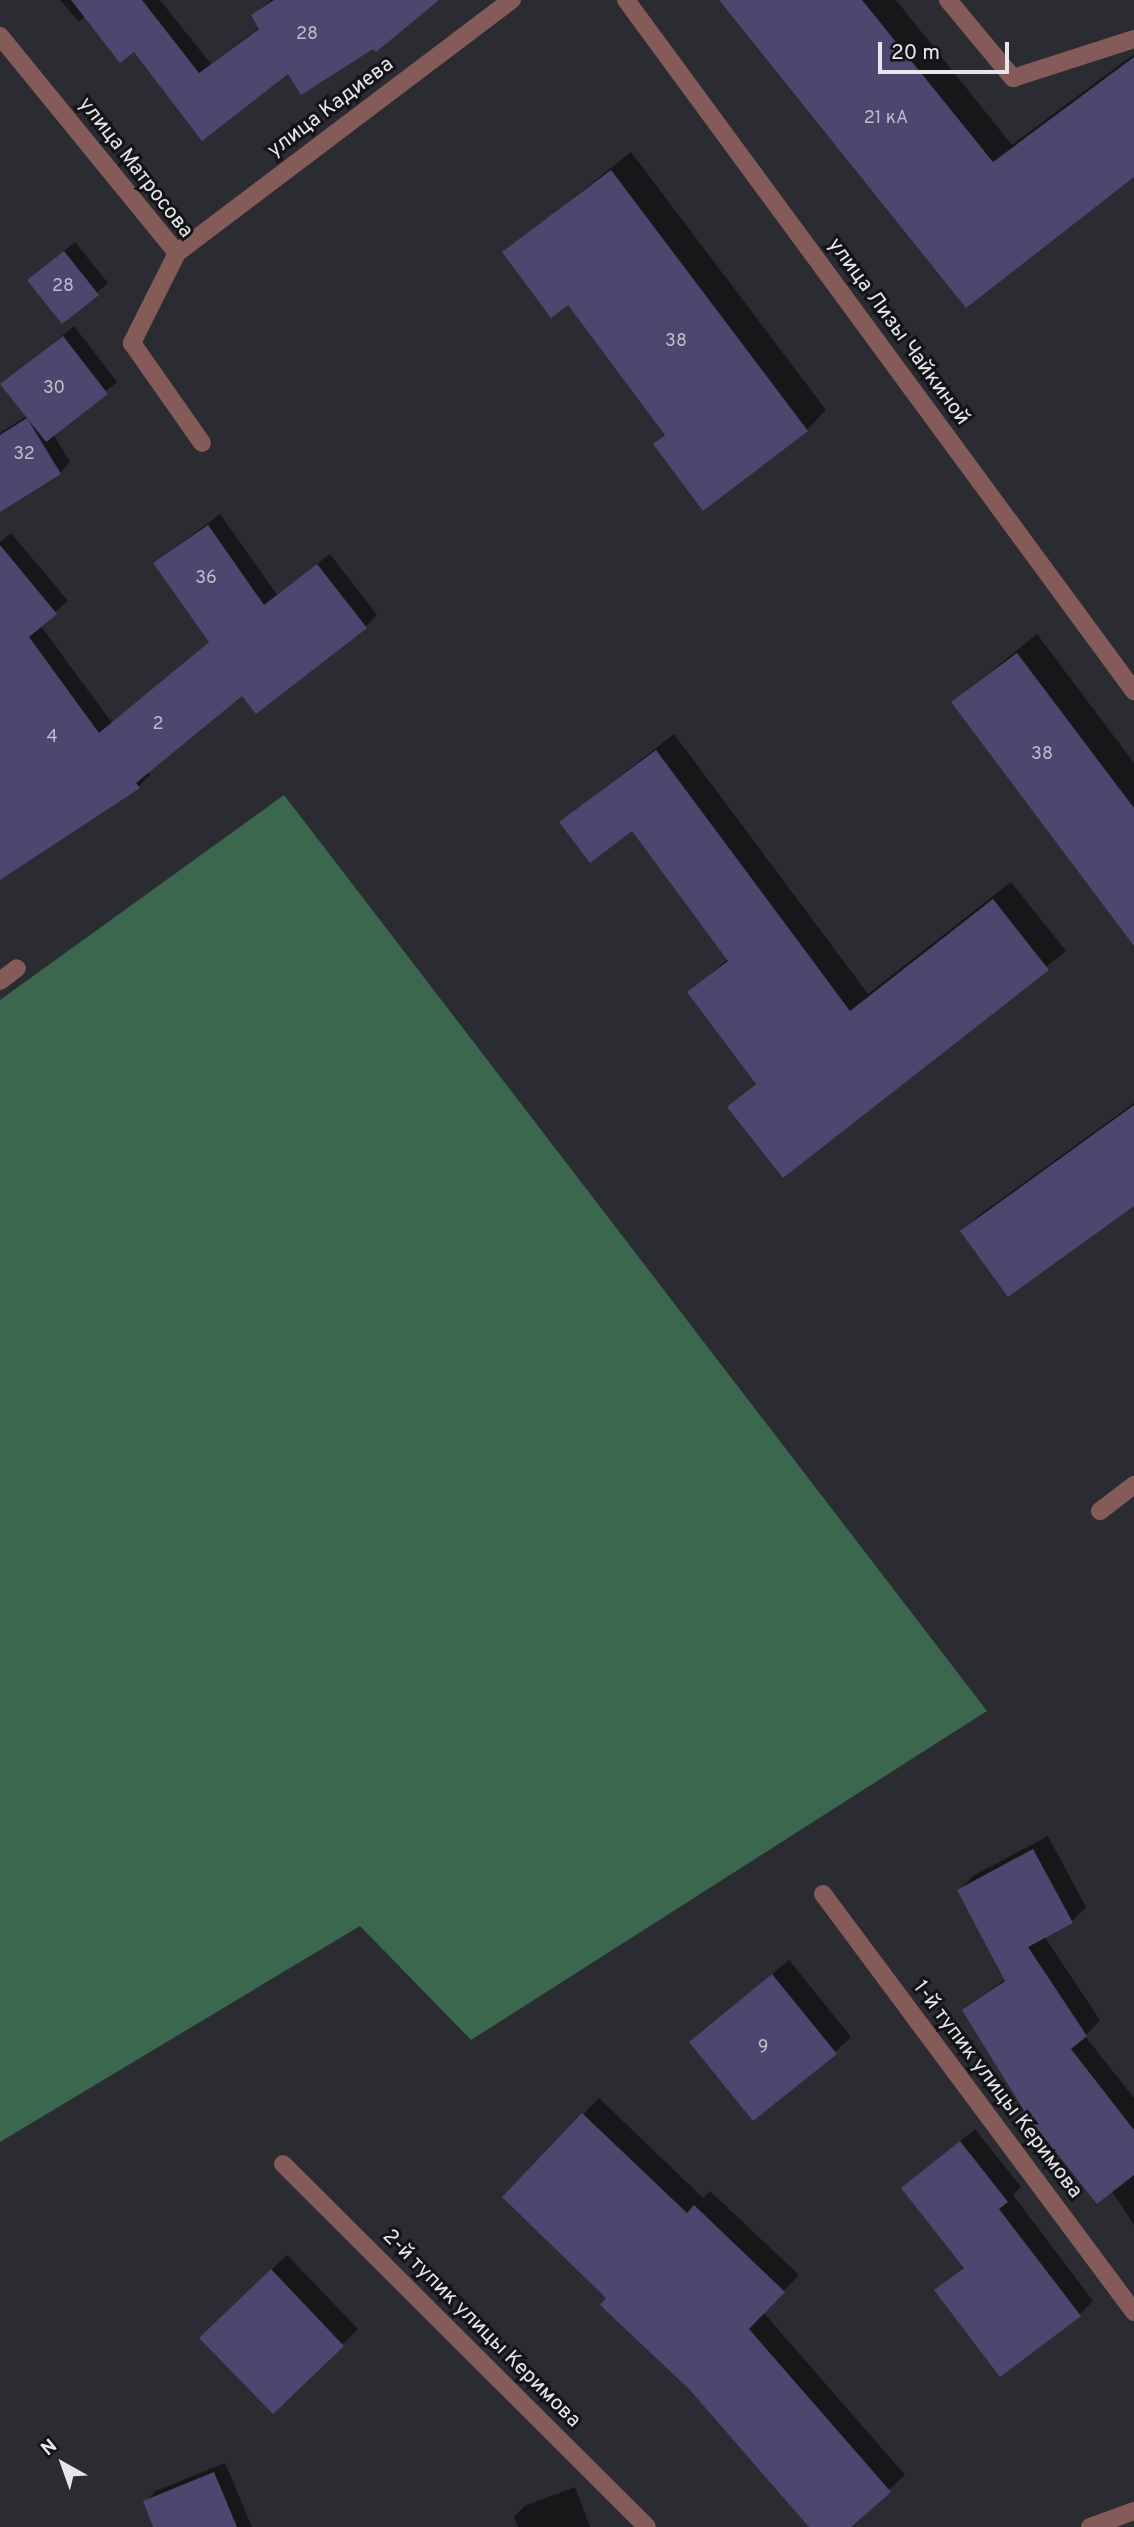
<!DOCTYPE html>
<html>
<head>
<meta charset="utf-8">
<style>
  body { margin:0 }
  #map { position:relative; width:1134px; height:2527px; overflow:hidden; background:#2b2b32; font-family:Overpass,sans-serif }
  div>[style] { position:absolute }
  .forest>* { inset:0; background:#3a674e }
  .shadow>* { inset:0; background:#0007 }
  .building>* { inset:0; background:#4b476f }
  .lane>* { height:18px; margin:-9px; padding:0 9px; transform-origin:9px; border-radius:9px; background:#855b59 }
  .street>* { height:18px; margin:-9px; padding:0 9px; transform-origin:9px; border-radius:9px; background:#855b59 }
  span { translate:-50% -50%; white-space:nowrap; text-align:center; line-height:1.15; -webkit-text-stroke:6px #141417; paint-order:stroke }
  .number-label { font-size:18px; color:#bebecb }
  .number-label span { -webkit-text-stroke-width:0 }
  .street-label { font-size:21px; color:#e5e6ea }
  .north { position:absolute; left:28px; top:2429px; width:70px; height:70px; -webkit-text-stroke:5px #141417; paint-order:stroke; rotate:320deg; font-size:19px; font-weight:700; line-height:28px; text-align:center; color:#e5e6ea }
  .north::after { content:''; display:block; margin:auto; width:24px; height:32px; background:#e5e6ea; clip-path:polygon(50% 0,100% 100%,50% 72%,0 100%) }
  .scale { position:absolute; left:878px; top:42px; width:131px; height:32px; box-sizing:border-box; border:4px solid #e5e6ea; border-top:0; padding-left:9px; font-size:21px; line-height:24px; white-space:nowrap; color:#e5e6ea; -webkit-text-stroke:5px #141417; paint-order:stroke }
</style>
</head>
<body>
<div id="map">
  <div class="forest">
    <i style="clip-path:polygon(284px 795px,987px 1711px,471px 2040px,360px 1926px,0 2142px,0 1000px)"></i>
  </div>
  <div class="shadow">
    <i style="clip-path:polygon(60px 0,160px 0,211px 64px,260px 27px,253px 15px,271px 0,434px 0,374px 46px,288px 72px,202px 138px,134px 50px,85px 16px,79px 22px)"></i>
    <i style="clip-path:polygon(721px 0,896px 0,1012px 145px,1134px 54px,1134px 176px,966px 306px)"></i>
    <i style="clip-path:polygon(631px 152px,826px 410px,807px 430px,655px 444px,666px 433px,568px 303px,504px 253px)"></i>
    <i style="clip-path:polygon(75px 242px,108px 283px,63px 322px,29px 280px)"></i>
    <i style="clip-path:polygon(74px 326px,117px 382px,53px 434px,70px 462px,60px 473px,0 471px,0 433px,27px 416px,2px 385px)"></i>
    <i style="clip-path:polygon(220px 514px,277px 595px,330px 554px,377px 615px,365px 627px,242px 693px,147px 771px,150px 775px,139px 786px,0 877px,0 542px,11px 533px,68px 601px,40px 625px,112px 723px,210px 641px,155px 563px)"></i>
    <i style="clip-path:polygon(1037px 634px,1134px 763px,1134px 943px,953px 702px)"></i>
    <i style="clip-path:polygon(674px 734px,868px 994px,1011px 882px,1066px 951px,783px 1175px,730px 1107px,757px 1082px,690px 992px,728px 959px,632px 829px,561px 822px)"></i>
    <i style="clip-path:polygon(1134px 1103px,1134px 1203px,962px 1232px,978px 1216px)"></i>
    <i style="clip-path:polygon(1048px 1836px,1086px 1907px,1072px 1921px,1044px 1936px,1100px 2020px,1085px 2036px,1134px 2098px,1134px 2225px,1111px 2190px,965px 2010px,1006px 1978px,959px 1890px,973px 1876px)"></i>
    <i style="clip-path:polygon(789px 1960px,851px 2037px,835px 2052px,691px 2042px)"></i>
    <i style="clip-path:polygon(599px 2098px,703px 2198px,710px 2191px,799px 2275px,763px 2312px,905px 2475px,848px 2527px,811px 2527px,609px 2298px,504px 2196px)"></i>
    <i style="clip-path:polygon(975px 2129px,1021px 2187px,1013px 2195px,1093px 2301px,1079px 2315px,937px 2290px,965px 2266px,903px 2188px)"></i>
    <i style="clip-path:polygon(287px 2255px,358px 2329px,273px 2412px,217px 2322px)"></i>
    <i style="clip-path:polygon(225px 2463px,252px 2527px,155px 2527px,145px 2502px,156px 2491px)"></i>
    <i style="clip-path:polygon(575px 2487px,590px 2527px,518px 2527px,514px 2517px,525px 2506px)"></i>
  </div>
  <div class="building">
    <i style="clip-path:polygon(71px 0,142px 0,199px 73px,259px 29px,251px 15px,274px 0,439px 0,376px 52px,373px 49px,301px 95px,288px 74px,202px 141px,134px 52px,120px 63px)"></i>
    <i style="clip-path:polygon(719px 0,862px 0,993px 162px,1134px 57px,1134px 177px,966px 308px)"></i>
    <i style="clip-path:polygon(611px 170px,808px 431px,703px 511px,653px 444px,665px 435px,568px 305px,551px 318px,502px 252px)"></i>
    <i style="clip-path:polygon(64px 251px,99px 295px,62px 324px,27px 280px)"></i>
    <i style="clip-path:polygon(63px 336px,108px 394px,46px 442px,0 384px)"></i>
    <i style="clip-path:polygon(27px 418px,61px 474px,0 512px,0 435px)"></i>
    <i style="clip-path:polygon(208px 525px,264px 605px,317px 564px,367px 628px,256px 714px,242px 696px,136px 783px,140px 788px,0 880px,0 545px,57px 614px,29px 637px,99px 733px,209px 642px,153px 563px)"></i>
    <i style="clip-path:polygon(1017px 653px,1134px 808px,1134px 946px,951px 702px)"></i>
    <i style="clip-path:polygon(656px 750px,850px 1011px,993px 899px,1049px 970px,783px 1178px,727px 1107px,756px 1084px,687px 992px,728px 961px,632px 831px,590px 863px,559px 822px)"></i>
    <i style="clip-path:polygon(1134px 1105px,1134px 1206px,1008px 1297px,960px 1231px)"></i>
    <i style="clip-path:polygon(1033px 1849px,1073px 1923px,1028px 1947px,1087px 2036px,1071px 2049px,1134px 2130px,1134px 2175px,1097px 2204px,1028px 2117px,962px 2010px,1005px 1981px,957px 1890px)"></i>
    <i style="clip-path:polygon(772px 1974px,837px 2054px,753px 2121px,689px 2042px)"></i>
    <i style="clip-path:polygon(582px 2113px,687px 2213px,694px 2205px,785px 2292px,749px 2329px,891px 2492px,851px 2527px,809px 2527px,689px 2389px,600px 2305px,606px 2298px,502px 2197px)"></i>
    <i style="clip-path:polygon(960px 2141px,1008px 2202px,999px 2209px,1081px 2316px,1000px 2377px,934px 2290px,964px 2268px,901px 2188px)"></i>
    <i style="clip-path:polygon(271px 2269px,344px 2346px,273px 2414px,199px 2338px)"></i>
    <i style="clip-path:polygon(214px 2472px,237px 2527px,153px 2527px,143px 2501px)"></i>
  </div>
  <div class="lane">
    <i style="left:948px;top:0;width:102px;rotate:50.2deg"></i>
    <i style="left:1013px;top:78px;width:127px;rotate:-17.9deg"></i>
    <i style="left:1100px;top:1511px;width:43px;rotate:-37.4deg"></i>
    <i style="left:823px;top:1894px;width:521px;rotate:53.35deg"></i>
    <i style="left:283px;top:2164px;width:514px;rotate:44.92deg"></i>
  </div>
  <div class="street">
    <i style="left:626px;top:0;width:858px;rotate:53.68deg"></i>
    <i style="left:0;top:36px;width:280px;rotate:50.8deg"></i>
    <i style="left:177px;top:253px;width:101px;rotate:116.6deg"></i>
    <i style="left:132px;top:343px;width:122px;rotate:55deg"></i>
    <i style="left:177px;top:253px;width:420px;rotate:-37.1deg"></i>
    <i style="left:0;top:981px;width:21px;rotate:-37deg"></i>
    <i style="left:1090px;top:2527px;width:47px;rotate:-20deg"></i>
  </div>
  <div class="number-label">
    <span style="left:307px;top:35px">28</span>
    <span style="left:886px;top:119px">21 кА</span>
    <span style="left:63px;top:287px">28</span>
    <span style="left:676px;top:342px">38</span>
    <span style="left:54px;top:389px">30</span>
    <span style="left:24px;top:455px">32</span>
    <span style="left:206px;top:579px">36</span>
    <span style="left:158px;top:725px">2</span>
    <span style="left:52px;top:738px">4</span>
    <span style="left:1042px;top:755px">38</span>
    <span style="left:763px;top:2048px">9</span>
  </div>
  <div class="street-label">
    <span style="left:331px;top:108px;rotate:-37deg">улица Кадиева</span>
    <span style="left:135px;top:168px;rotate:52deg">улица Матросова</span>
    <span style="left:898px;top:332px;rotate:54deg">улица Лизы Чайкиной</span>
    <span style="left:997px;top:2090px;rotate:53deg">1-й тупик улицы Керимова</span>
    <span style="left:481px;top:2329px;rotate:45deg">2-й тупик улицы Керимова</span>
  </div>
  <div class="north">N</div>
  <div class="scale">20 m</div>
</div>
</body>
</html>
